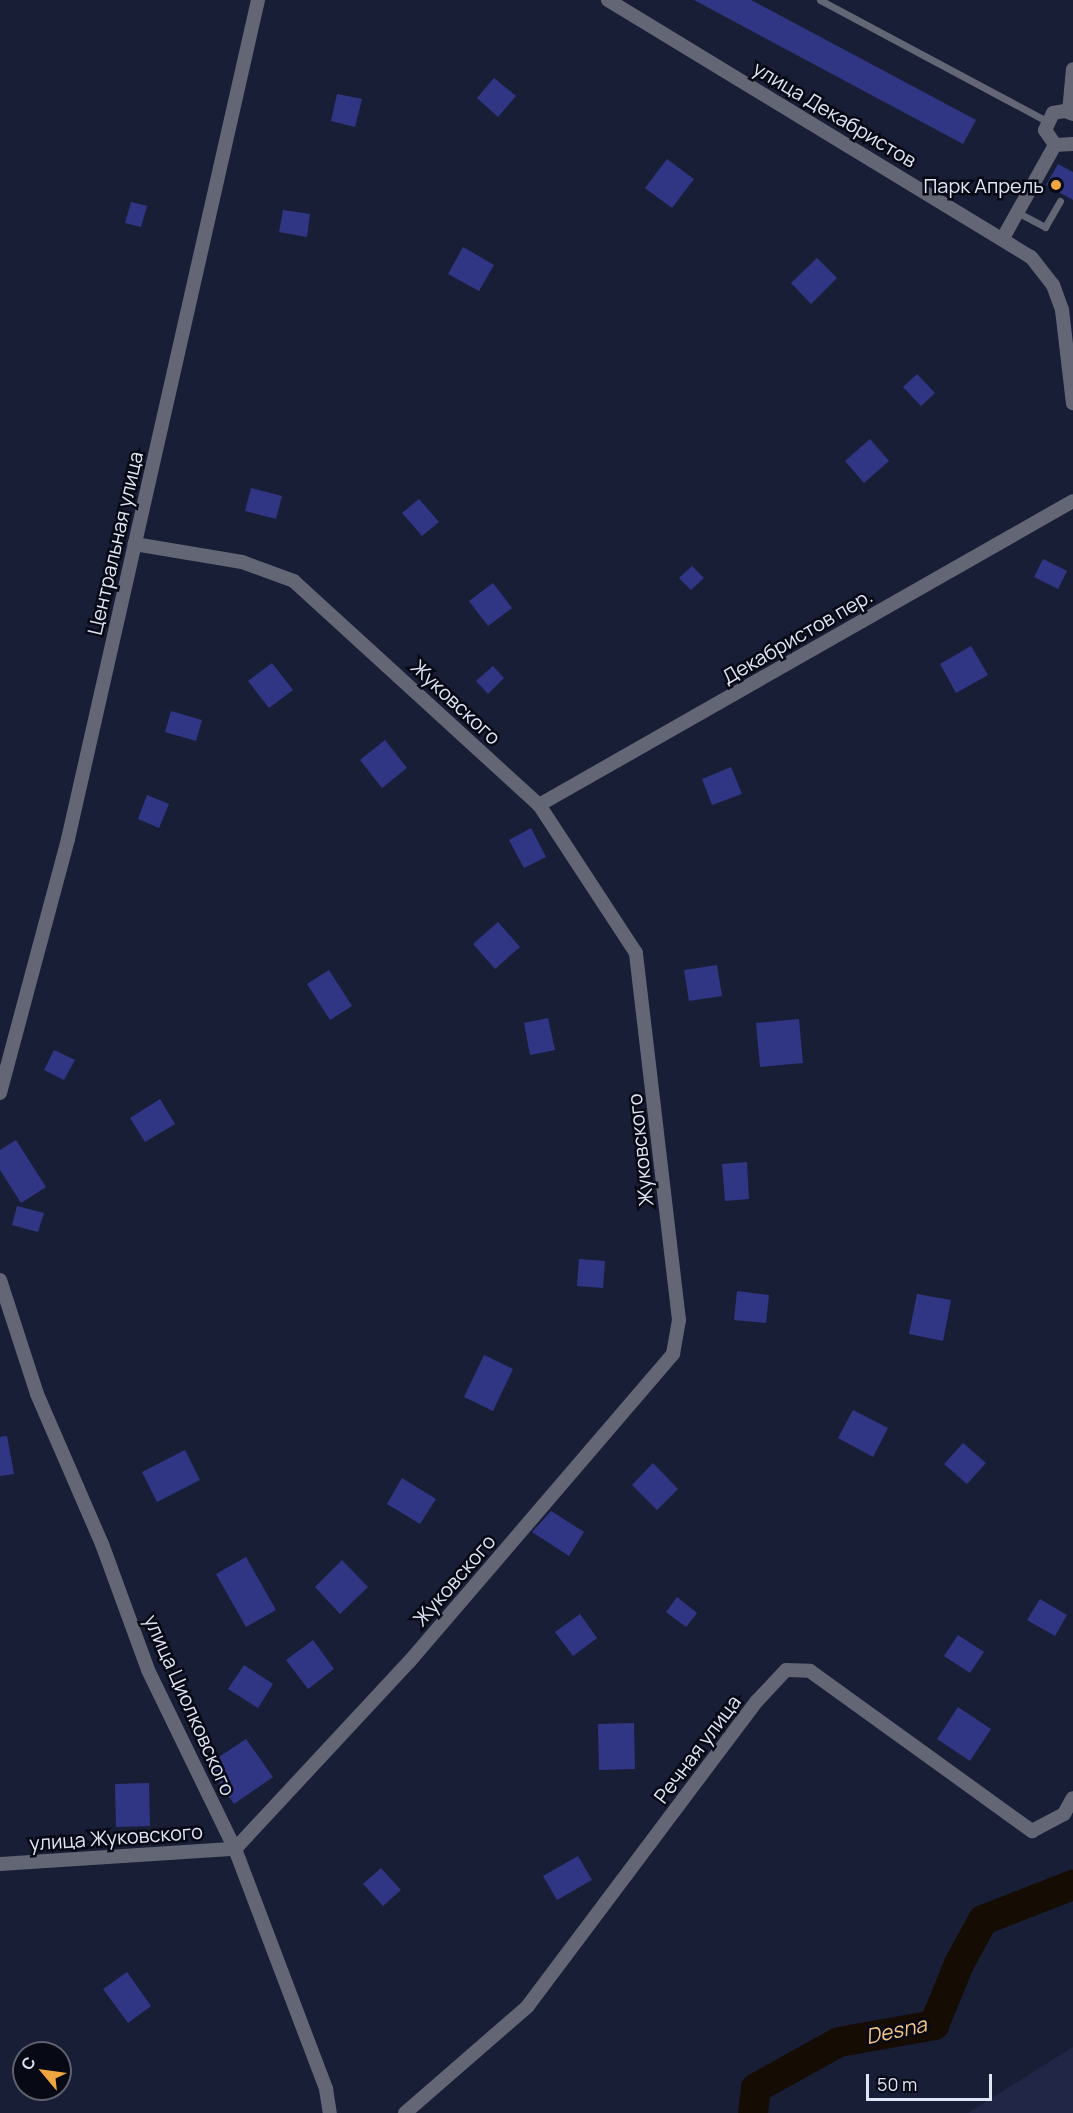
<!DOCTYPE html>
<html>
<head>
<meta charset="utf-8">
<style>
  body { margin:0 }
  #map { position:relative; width:1073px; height:2113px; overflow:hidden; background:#191e37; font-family:Manrope,sans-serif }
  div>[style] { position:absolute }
  .built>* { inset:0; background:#212646 }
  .river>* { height:30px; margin:-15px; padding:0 15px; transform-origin:15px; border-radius:15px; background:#150c03 }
  .building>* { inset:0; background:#303684 }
  .service>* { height:7px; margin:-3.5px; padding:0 3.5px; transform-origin:3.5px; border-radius:3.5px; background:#636674 }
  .minor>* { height:14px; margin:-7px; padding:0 7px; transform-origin:7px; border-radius:7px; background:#636674 }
  .dots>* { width:16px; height:16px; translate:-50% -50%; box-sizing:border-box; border:3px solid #070914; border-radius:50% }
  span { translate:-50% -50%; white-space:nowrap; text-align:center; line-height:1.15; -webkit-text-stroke:5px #070914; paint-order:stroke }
  .street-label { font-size:20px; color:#e0e5f6 }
  .poi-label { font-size:20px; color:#e0e5f6 }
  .right { translate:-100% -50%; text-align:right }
  .water-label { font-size:21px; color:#f3c286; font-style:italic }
  .north { position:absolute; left:12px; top:2041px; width:60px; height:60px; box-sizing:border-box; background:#070914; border:2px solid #5e616e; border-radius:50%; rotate:299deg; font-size:16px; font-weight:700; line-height:24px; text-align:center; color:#e0e5f6 }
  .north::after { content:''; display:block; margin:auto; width:21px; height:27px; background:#f0a63f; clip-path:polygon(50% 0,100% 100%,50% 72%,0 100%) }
  .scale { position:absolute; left:866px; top:2074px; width:126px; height:27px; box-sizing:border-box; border:3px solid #e0e5f6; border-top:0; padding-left:8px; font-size:18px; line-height:21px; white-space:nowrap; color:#e0e5f6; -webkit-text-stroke:4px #070914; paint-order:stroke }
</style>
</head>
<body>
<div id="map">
  <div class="built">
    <i style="clip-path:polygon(1073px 2047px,1073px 2113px,968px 2113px)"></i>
  </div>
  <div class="river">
    <i style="left:753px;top:2113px;width:25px;rotate:-83deg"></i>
    <i style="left:756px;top:2088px;width:95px;rotate:-29deg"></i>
    <i style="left:839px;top:2042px;width:97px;rotate:-10.1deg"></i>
    <i style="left:934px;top:2025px;width:66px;rotate:-67.7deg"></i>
    <i style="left:959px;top:1964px;width:50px;rotate:-61.4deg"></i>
    <i style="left:983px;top:1920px;width:97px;rotate:-21.3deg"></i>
  </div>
  <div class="building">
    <i style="clip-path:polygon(694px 0,751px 0,976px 120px,963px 144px)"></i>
    <i style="clip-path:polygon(494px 78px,516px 96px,498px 117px,477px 98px)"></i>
    <i style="clip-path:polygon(337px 94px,362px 99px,355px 127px,331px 121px)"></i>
    <i style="clip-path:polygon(667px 159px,694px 179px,672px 208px,645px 188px)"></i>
    <i style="clip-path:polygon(1058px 164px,1073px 172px,1073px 200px,1046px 185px)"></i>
    <i style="clip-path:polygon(131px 202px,147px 206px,141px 227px,125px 223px)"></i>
    <i style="clip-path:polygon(283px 210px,310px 214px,307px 237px,279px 232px)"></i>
    <i style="clip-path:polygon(463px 247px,494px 265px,479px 291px,448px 274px)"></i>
    <i style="clip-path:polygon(817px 258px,837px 278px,811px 304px,791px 283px)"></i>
    <i style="clip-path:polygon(917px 374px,935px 393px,921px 406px,903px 387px)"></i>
    <i style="clip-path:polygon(870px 439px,889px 461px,864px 483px,845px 461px)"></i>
    <i style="clip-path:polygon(251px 488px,282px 496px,276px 519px,245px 511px)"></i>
    <i style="clip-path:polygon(419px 499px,439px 522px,422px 536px,402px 513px)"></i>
    <i style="clip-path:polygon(1043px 559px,1067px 571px,1058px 589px,1034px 577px)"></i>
    <i style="clip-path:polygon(692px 566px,704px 578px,691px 590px,679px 578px)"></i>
    <i style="clip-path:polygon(493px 583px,512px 608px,488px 626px,469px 601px)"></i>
    <i style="clip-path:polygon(971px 646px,988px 675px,956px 693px,940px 664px)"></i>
    <i style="clip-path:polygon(272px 663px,293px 690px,269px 708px,248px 681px)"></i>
    <i style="clip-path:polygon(493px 666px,504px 678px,488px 694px,476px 681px)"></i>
    <i style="clip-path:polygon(171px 711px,202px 720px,196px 741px,165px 732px)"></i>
    <i style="clip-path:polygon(385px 740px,407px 768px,382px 788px,360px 760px)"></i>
    <i style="clip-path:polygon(731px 767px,742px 794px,712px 805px,702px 779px)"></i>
    <i style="clip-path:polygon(147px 795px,169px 804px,159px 828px,138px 819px)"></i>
    <i style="clip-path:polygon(531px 828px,546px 857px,524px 868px,509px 840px)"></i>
    <i style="clip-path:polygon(498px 922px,520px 947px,495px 969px,473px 944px)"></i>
    <i style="clip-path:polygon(717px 965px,722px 996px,689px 1001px,684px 970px)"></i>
    <i style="clip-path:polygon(329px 970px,352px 1006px,330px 1020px,307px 984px)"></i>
    <i style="clip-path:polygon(548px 1018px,555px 1050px,530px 1055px,524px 1023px)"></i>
    <i style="clip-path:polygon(799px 1019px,803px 1063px,760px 1067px,756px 1023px)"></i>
    <i style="clip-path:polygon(54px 1050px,75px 1060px,64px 1080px,44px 1070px)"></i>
    <i style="clip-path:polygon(160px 1099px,175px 1124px,145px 1142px,130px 1118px)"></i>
    <i style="clip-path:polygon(16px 1140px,46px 1187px,21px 1203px,0 1170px,0 1150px)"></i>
    <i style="clip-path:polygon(747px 1162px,749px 1199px,725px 1201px,722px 1164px)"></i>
    <i style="clip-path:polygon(17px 1206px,44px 1213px,38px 1232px,12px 1225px)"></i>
    <i style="clip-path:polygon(579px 1259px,605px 1261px,603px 1288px,577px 1286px)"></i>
    <i style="clip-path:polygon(737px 1291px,769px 1295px,766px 1323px,734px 1320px)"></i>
    <i style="clip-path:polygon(917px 1294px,951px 1300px,943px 1341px,909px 1334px)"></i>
    <i style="clip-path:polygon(484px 1355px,513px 1369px,493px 1411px,464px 1397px)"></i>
    <i style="clip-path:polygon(853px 1410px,888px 1428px,873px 1457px,838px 1438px)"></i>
    <i style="clip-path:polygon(7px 1436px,14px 1474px,0 1476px,0 1437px)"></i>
    <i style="clip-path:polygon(963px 1443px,986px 1463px,967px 1484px,944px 1464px)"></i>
    <i style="clip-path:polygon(185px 1450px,200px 1480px,157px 1502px,142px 1472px)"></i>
    <i style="clip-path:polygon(653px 1463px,678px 1489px,657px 1510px,632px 1485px)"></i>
    <i style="clip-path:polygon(402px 1478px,436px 1499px,420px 1524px,387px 1504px)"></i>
    <i style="clip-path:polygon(551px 1511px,584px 1532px,569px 1556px,532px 1532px)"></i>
    <i style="clip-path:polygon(246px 1557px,276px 1610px,246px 1627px,216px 1574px)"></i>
    <i style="clip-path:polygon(342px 1560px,368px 1587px,340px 1614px,315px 1587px)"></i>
    <i style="clip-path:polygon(677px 1597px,697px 1613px,686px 1627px,666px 1612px)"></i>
    <i style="clip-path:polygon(1040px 1599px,1067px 1615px,1055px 1636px,1027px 1620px)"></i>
    <i style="clip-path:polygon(580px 1614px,597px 1638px,573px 1656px,555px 1632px)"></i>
    <i style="clip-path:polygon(958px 1635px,984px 1652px,970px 1673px,944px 1656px)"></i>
    <i style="clip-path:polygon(313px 1640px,334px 1669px,308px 1689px,286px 1660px)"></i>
    <i style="clip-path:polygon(244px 1665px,273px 1684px,258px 1708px,228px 1689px)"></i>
    <i style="clip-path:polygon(958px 1707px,991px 1729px,970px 1761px,937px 1739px)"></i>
    <i style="clip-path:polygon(634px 1723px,635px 1769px,599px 1770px,598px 1724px)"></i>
    <i style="clip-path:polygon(246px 1739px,273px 1777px,234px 1804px,207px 1765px)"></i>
    <i style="clip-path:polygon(149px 1783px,150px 1826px,116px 1827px,115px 1784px)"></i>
    <i style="clip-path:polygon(578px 1856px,592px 1880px,557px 1900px,543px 1876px)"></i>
    <i style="clip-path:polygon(381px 1868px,401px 1890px,383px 1906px,363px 1884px)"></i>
    <i style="clip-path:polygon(127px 1972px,151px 2006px,128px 2023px,103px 1989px)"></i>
  </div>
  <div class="service">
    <i style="left:820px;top:0;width:257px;rotate:28.1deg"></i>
    <i style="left:1017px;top:212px;width:32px;rotate:28deg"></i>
    <i style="left:1045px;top:227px;width:30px;rotate:-60deg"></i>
  </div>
  <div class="minor">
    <i style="left:608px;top:0;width:495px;rotate:31.3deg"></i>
    <i style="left:1031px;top:257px;width:36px;rotate:52deg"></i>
    <i style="left:1053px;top:285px;width:27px;rotate:70deg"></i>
    <i style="left:1062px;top:310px;width:94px;rotate:83.3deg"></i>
    <i style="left:1069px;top:112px;width:43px;rotate:-84.7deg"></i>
    <i style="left:1073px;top:114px;width:9px;rotate:-159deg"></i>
    <i style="left:1065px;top:111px;width:12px;rotate:171deg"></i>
    <i style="left:1053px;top:113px;width:19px;rotate:115deg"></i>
    <i style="left:1045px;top:130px;width:18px;rotate:56deg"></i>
    <i style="left:1055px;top:145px;width:18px;rotate:-3deg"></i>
    <i style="left:1003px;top:238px;width:107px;rotate:-60.8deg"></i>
    <i style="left:539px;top:805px;width:614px;rotate:-29.65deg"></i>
    <i style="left:0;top:1093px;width:263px;rotate:-75deg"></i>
    <i style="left:68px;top:839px;width:860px;rotate:-77.24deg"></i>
    <i style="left:0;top:1280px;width:120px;rotate:72deg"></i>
    <i style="left:37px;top:1394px;width:163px;rotate:66.6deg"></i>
    <i style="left:102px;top:1544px;width:134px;rotate:69.9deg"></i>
    <i style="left:148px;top:1670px;width:199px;rotate:64.1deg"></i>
    <i style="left:235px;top:1849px;width:257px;rotate:69.2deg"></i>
    <i style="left:326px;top:2089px;width:24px;rotate:81deg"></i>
    <i style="left:0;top:1864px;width:235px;rotate:-3.7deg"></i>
    <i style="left:235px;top:1849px;width:255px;rotate:-47.1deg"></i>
    <i style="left:409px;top:1662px;width:406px;rotate:-49.4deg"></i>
    <i style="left:673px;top:1354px;width:35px;rotate:-80deg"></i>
    <i style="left:679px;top:1320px;width:370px;rotate:-96.7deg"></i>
    <i style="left:636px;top:953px;width:177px;rotate:-123.2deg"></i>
    <i style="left:539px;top:805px;width:332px;rotate:-137.6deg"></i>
    <i style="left:294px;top:581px;width:55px;rotate:-159.9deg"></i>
    <i style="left:242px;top:562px;width:109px;rotate:-170.5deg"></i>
    <i style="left:405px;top:2113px;width:162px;rotate:-41deg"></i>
    <i style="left:527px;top:2007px;width:383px;rotate:-53.1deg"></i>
    <i style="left:757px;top:1701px;width:42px;rotate:-46.9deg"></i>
    <i style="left:786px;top:1670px;width:24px;rotate:2deg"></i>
    <i style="left:810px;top:1671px;width:274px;rotate:35.8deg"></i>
    <i style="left:1032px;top:1831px;width:36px;rotate:-28deg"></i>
    <i style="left:1064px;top:1814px;width:18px;rotate:-61deg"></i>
  </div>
  <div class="dots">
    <i style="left:1056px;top:185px;background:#f0a63f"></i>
  </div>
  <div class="street-label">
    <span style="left:835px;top:114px;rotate:31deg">улица Декабристов</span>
    <span style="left:115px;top:543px;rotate:-77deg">Центральная улица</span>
    <span style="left:797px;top:636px;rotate:-30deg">Декабристов пер.</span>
    <span style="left:456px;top:702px;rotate:43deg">Жуковского</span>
    <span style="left:640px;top:1150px;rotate:-96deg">Жуковского</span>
    <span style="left:454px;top:1580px;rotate:-49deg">Жуковского</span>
    <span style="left:190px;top:1705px;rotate:66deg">улица Циолковского</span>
    <span style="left:697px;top:1749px;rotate:-53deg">Речная улица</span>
    <span style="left:116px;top:1837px;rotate:-4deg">улица Жуковского</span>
  </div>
  <div class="poi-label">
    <span class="right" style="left:1044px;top:185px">Парк Апрель</span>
  </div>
  <div class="water-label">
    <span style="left:896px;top:2030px;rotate:-12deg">Desna</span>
  </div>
  <div class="north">С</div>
  <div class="scale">50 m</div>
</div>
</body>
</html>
